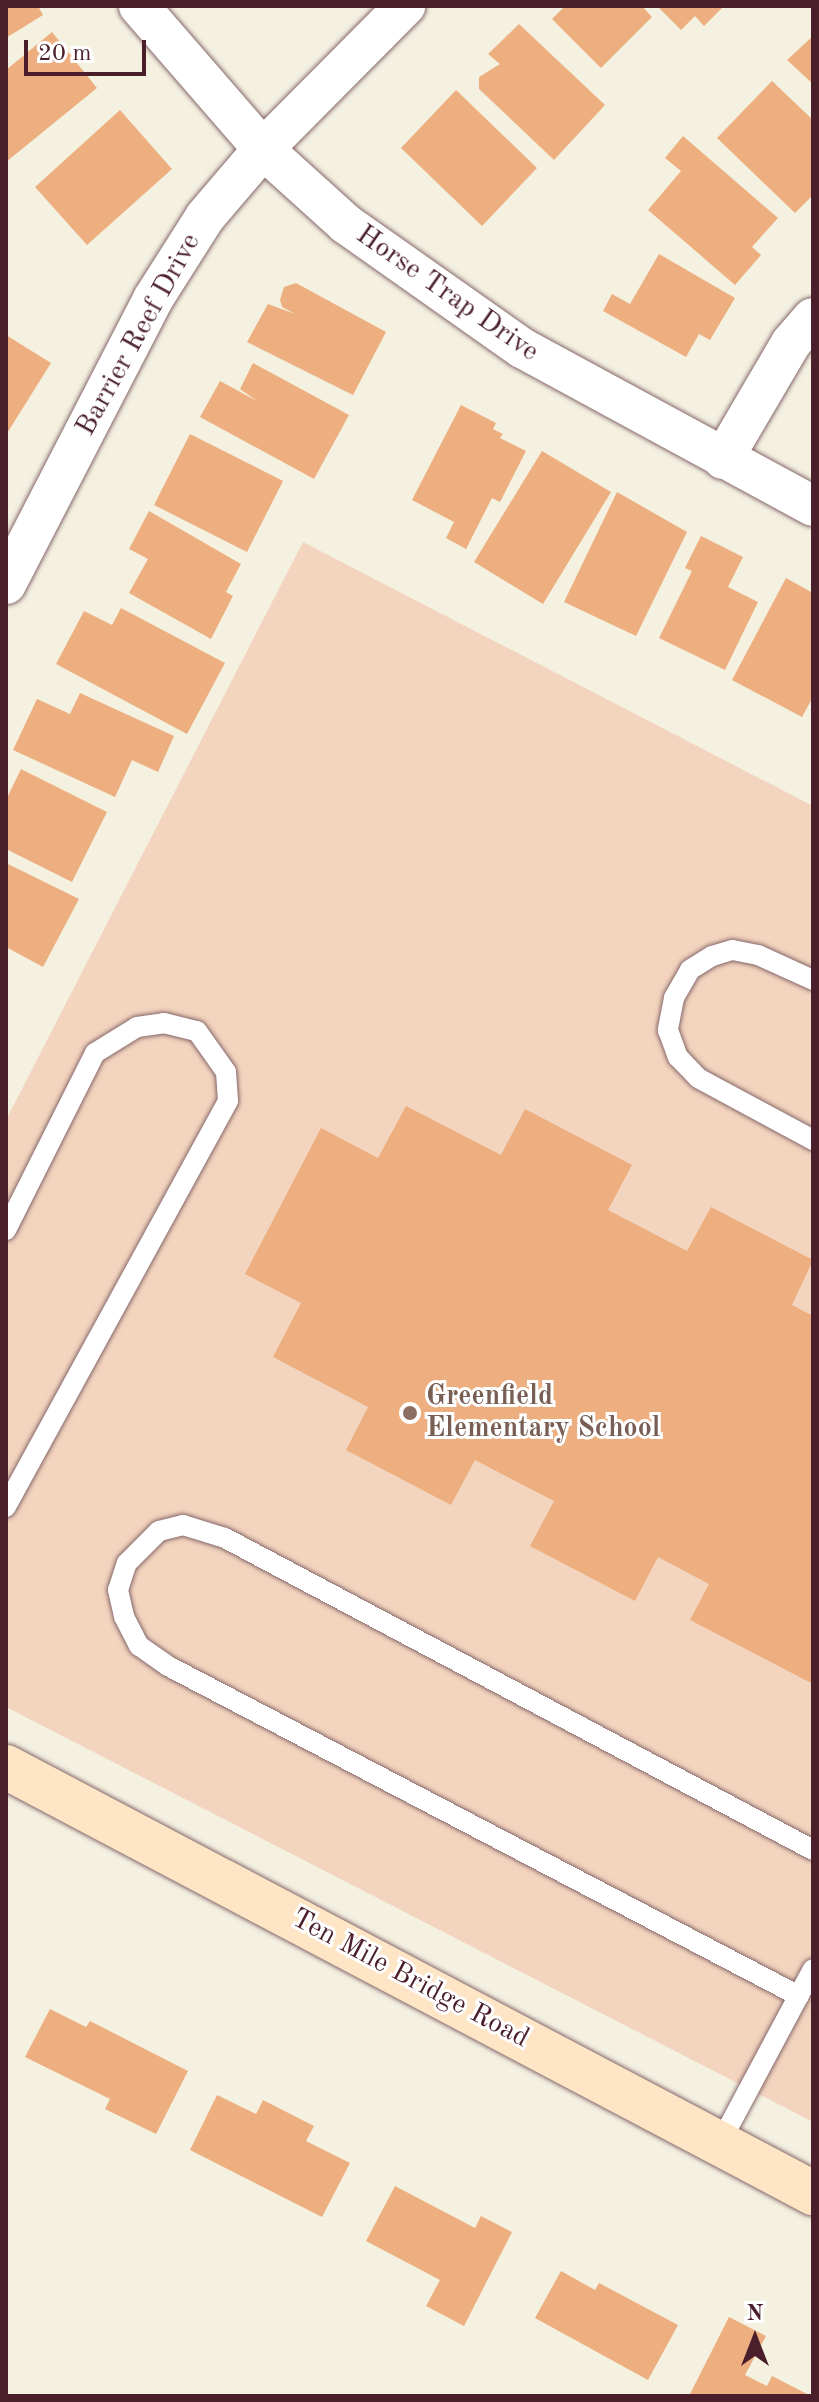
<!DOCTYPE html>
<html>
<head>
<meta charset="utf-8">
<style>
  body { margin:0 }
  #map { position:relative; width:819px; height:2402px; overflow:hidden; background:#f4f1e1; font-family:"Old Standard TT",serif }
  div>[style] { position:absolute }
  .built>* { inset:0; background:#f3d4be }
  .building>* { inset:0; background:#edaf7f }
  .roads { filter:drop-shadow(0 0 2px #86686b) drop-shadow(0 0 2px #86686b) }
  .lane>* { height:20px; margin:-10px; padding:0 10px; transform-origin:10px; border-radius:10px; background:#fff }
  .street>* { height:40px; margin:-20px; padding:0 20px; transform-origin:20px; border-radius:20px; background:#fff }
  .secondary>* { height:44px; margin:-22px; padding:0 22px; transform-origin:22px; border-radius:22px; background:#fde5c5 }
  .dots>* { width:22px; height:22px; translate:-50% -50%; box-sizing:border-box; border:4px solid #fff; border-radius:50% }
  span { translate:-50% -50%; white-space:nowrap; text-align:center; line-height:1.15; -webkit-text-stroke:6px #fff; paint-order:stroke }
  .street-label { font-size:28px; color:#4a1f2b }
  .education-label { font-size:28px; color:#785e54; font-weight:700 }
  .left { translate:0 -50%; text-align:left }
  .frame { position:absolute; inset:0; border:8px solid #4a1f2b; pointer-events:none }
  .north { position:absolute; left:715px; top:2298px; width:80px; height:80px; -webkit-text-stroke:6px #fff; paint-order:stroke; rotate:0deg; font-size:22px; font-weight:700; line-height:32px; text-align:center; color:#4a1f2b }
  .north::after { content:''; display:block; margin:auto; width:28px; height:36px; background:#4a1f2b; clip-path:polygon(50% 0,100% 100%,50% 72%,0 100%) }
  .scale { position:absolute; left:24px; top:40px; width:122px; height:36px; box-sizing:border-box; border:4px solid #4a1f2b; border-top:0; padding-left:10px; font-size:24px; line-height:28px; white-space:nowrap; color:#4a1f2b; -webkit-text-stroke:6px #fff; paint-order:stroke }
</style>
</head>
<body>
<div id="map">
  <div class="built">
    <i style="clip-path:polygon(303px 542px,813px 806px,813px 2122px,6px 1707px,6px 1120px)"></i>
  </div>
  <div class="building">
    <i style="clip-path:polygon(6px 6px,38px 6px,43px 15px,6px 38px)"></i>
    <i style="clip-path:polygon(565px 6px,642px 6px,652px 17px,601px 68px,552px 19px)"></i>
    <i style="clip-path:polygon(657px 6px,724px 6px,704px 26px,695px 16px,681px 30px)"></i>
    <i style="clip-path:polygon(519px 24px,605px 105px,554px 160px,479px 89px,479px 77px,500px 64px,488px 54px)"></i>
    <i style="clip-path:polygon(52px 32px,97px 88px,6px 162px,6px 70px)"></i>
    <i style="clip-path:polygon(813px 36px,813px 84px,787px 60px)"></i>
    <i style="clip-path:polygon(772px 81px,813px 120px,813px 195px,795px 213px,717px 138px)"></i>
    <i style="clip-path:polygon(456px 90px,537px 168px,482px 226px,401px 148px)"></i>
    <i style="clip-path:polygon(120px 110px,172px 169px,87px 245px,35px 187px)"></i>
    <i style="clip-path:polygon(683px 136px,778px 218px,752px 247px,761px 255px,735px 285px,648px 210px,681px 171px,665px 158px)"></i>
    <i style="clip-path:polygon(659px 254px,735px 298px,710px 340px,699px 334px,686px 357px,603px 311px,612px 294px,630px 304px)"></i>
    <i style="clip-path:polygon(296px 283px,386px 332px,353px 395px,247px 342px,268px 304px,295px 314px,282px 307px,280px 300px,284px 287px)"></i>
    <i style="clip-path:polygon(6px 335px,51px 363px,6px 435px)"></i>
    <i style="clip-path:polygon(253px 363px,349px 415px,314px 479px,200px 417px,220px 381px,257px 401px,240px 389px)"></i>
    <i style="clip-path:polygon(461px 405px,496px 423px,493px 429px,503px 434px,500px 438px,526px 451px,500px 502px,492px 498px,466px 549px,446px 538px,454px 522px,412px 500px)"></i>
    <i style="clip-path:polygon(190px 434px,283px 481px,247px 552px,154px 505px)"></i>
    <i style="clip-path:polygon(542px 451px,611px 492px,543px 604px,474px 562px)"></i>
    <i style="clip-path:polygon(617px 492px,687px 532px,636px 636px,564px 602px)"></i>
    <i style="clip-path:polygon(149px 511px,241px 564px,226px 592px,233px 596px,211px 639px,129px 593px,148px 559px,129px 549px)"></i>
    <i style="clip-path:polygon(701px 536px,743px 557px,728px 587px,758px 602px,725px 670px,659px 638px,692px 571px,685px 568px)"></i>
    <i style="clip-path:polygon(786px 578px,813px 593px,813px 697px,802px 717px,732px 680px)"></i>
    <i style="clip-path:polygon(121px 608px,225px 663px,187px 734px,56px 664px,84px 611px,112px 625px)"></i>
    <i style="clip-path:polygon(80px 693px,174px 736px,158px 772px,132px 760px,115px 797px,13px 750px,37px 699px,70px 714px)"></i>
    <i style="clip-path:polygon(21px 769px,107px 812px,72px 882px,6px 849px,6px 800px)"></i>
    <i style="clip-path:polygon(6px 863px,79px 899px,43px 967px,6px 947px)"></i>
    <i style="clip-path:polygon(406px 1106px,501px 1155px,525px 1109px,632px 1165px,608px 1210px,687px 1251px,711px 1207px,813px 1260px,792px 1305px,813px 1316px,813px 1684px,690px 1620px,709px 1584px,658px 1557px,635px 1601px,530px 1546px,554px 1501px,475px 1460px,451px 1505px,346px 1450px,368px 1407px,273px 1357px,301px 1303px,245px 1274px,321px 1128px,378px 1158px)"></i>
    <i style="clip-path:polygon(50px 2009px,86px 2027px,90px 2021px,188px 2071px,156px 2134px,105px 2109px,110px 2099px,25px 2057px)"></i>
    <i style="clip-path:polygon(217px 2095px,256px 2114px,263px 2100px,314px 2126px,306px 2141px,350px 2163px,322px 2217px,190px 2150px)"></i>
    <i style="clip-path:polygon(395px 2186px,475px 2228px,481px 2216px,512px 2232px,464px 2326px,426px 2306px,440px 2280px,366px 2241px)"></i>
    <i style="clip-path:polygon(561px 2271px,595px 2290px,599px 2283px,678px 2325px,648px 2380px,535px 2318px)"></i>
    <i style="clip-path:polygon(729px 2317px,766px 2336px,745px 2375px,767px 2386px,772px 2376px,811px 2396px,689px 2396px)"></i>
  </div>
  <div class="roads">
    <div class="lane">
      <i style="left:813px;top:980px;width:60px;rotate:-155.6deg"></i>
      <i style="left:758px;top:955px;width:26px;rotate:-169deg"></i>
      <i style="left:732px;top:950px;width:21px;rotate:163deg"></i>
      <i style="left:712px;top:956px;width:26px;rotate:148deg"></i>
      <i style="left:690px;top:970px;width:32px;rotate:120deg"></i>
      <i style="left:674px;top:998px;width:33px;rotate:101deg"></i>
      <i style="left:668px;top:1030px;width:29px;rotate:70deg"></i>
      <i style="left:678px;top:1057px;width:29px;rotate:46deg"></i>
      <i style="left:698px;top:1078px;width:131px;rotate:28.3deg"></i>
      <i style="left:6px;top:1230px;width:198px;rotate:-63.3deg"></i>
      <i style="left:95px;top:1053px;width:49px;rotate:-31.8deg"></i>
      <i style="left:137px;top:1027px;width:27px;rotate:-8deg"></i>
      <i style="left:164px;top:1023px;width:34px;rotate:14deg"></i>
      <i style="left:197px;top:1031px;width:50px;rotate:54.7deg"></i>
      <i style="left:226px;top:1072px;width:29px;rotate:86deg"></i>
      <i style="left:228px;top:1101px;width:463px;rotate:118.7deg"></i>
      <i style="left:799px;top:1996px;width:712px;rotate:-152.39deg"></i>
      <i style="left:168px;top:1666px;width:35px;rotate:-145deg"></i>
      <i style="left:139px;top:1646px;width:34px;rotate:-117deg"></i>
      <i style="left:124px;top:1616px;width:27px;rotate:-103deg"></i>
      <i style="left:118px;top:1590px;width:28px;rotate:-72deg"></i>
      <i style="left:127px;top:1563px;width:45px;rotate:-45deg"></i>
      <i style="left:159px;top:1531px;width:25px;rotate:-14deg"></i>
      <i style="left:183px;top:1525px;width:44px;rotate:17.2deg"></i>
      <i style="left:225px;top:1538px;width:666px;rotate:27.95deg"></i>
      <i style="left:720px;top:2143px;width:197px;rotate:-61.9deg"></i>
    </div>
    <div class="street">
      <i style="left:139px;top:6px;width:189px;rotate:49.1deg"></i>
      <i style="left:263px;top:149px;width:112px;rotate:42.1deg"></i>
      <i style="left:346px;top:224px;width:215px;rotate:35.2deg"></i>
      <i style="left:522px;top:348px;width:331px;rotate:28.5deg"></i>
      <i style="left:723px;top:459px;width:134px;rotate:-59.6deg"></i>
      <i style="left:791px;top:343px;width:33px;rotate:-49deg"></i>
      <i style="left:6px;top:584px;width:321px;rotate:-62.7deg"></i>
      <i style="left:153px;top:299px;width:97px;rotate:-57.6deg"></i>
      <i style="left:205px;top:217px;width:89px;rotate:-49.5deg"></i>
      <i style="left:263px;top:149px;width:202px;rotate:-45.2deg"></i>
    </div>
    <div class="secondary">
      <i style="left:6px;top:1767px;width:913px;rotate:27.83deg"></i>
    </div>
  </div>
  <div class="dots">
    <i style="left:410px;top:1413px;background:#8d6e63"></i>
  </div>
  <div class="street-label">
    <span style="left:447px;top:294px;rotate:35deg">Horse Trap Drive</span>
    <span style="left:139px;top:335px;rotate:-61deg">Barrier Reef Drive</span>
    <span style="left:410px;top:1979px;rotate:28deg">Ten Mile Bridge Road</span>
  </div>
  <div class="education-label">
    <span class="left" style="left:426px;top:1413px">Greenfield<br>Elementary School</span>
  </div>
  <div class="frame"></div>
  <div class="north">N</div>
  <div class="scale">20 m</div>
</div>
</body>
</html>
